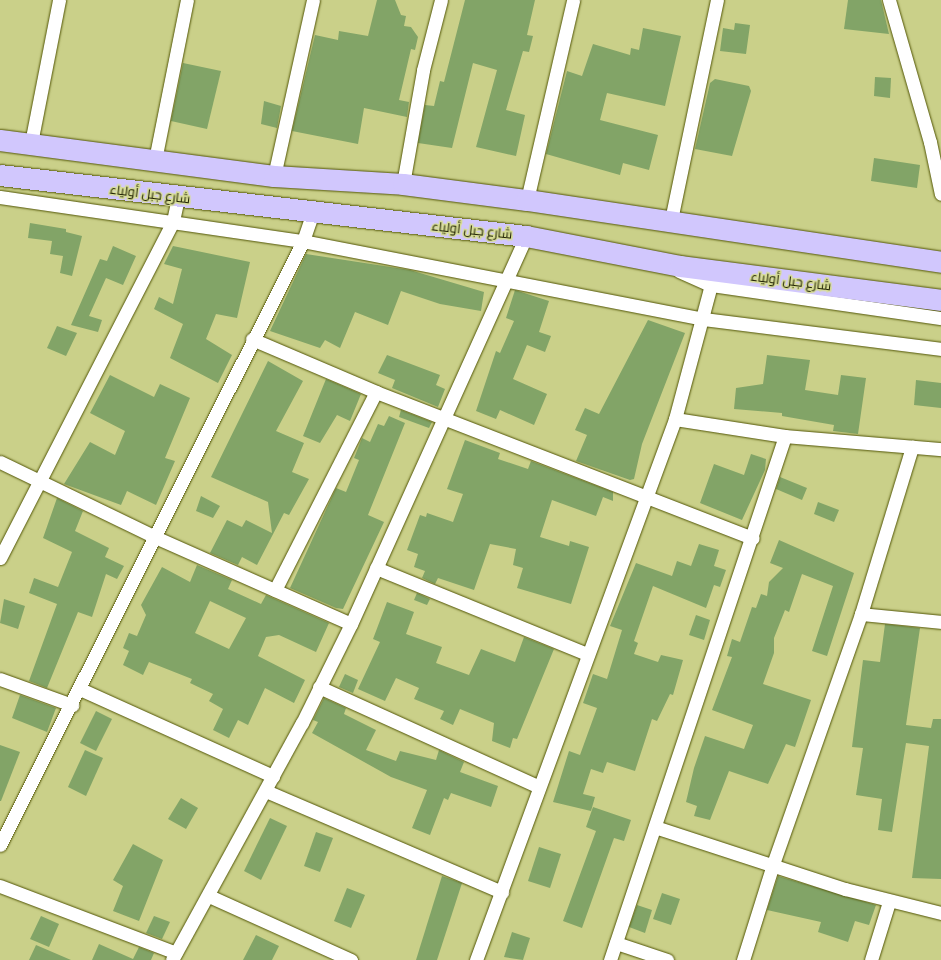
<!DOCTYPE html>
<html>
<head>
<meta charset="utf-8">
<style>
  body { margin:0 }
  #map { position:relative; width:941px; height:960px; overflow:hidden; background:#cad089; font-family:"Noto Sans",Cairo,sans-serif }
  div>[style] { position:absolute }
  .building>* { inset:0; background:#82a467 }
  .roads { filter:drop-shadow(0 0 1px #535607) drop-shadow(0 0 1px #535607) }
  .minor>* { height:13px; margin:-6.5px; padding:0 6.5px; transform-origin:6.5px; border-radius:6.5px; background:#fff }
  .primary>* { height:21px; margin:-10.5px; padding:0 10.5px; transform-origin:10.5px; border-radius:10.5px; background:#d1c7fd }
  span { translate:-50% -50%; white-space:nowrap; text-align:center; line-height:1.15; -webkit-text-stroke:3px #d7dd95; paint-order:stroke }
  .street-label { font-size:13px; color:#1d1e02 }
</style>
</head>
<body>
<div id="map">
  <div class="building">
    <i style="clip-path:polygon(377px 0,395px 0,401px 15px,406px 16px,404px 26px,411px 27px,418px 37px,415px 50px,411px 49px,399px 100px,409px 102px,407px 117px,364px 108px,358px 144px,292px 131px,315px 35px,338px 40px,339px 31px,368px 36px)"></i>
    <i style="clip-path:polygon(465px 0,535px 0,527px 35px,533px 36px,529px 52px,523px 51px,506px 110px,525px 115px,516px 156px,476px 147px,497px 70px,473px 63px,452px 148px,418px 143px,425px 105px,434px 106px,440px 81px,444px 82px)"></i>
    <i style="clip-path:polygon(848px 0,881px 0,889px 34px,844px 29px)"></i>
    <i style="clip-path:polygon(735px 23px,750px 25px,746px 54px,720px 51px,723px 28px,734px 30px)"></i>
    <i style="clip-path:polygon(643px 28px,681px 36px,665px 106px,607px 93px,600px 120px,658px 135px,649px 170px,623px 163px,620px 175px,546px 154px,567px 71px,582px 76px,593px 44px,630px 55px,631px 48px,639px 50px)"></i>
    <i style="clip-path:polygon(183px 63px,221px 71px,207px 129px,171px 121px)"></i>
    <i style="clip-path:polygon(875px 77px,891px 78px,890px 98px,874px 96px)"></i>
    <i style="clip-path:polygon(715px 79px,749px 86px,751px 91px,732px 156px,695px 149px,710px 83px)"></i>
    <i style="clip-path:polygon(264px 101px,281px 106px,277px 128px,261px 124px)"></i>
    <i style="clip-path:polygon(874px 158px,920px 165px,917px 188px,871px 181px)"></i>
    <i style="clip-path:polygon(30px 223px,66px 229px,66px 232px,82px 236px,72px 276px,60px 273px,63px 256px,50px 254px,52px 241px,28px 238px)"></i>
    <i style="clip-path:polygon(113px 246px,136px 256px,123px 285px,106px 278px,89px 316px,102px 320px,98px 332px,71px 325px,100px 259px,107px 261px)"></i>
    <i style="clip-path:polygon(173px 246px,250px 262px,237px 318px,216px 314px,206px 339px,232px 355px,218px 383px,170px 358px,183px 324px,154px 309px,159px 297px,173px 304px,182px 269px,164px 264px)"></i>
    <i style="clip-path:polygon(306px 254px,410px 270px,484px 292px,481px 311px,440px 304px,401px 291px,388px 325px,355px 312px,340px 348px,325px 340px,320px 348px,270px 331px)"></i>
    <i style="clip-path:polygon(515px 290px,549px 301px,539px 332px,551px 336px,545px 352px,527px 345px,513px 379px,547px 394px,534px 425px,500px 410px,496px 419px,476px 411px,496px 351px,500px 353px,514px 321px,506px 318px)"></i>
    <i style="clip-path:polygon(648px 320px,685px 333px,642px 444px,634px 479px,630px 480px,576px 461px,587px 435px,575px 430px,585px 408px,599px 414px)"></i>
    <i style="clip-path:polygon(57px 326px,77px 333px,66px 356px,47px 348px)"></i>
    <i style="clip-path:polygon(387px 355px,440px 375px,436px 385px,445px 389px,438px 407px,392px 388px,395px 380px,378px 373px)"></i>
    <i style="clip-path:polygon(767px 355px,810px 360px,805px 390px,838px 395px,841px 375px,866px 378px,858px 434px,833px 431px,834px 425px,782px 416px,782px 413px,734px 409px,736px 388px,763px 384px)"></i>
    <i style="clip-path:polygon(268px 361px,303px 381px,276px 431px,304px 443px,292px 472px,309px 479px,289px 515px,284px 513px,257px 565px,242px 557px,238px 565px,210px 553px,227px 520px,242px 527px,246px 520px,272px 533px,268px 502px,211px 477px)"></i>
    <i style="clip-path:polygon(110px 375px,154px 397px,160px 384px,190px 398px,165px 458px,175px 461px,156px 505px,127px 491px,121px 505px,64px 484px,90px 442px,115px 455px,125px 431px,90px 413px)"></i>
    <i style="clip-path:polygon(326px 379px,361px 394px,350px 421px,337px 415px,320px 443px,303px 436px)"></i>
    <i style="clip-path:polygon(916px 380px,941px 383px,941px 408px,914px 405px)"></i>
    <i style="clip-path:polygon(401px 410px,432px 422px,429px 428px,399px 417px)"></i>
    <i style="clip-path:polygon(389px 416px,405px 423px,368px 515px,384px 522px,343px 609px,336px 608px,290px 588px,336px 488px,346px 492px,359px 460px,354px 458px,362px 438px,370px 442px,378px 424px,384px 426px)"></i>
    <i style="clip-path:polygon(465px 440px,500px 453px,498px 459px,528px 469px,531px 461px,613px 492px,613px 501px,603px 497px,596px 516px,552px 500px,540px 537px,569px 546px,570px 541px,589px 547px,571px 604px,517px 588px,523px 568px,513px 565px,516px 549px,490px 544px,474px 590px,438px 578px,435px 584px,422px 578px,425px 571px,414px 567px,418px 554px,407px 550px,420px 515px,426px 517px,427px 513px,453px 522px,463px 494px,447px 489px)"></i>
    <i style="clip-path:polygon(751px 454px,766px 459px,765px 470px,742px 520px,700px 503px,714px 464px,744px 475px)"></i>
    <i style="clip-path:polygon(780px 477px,807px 488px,802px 500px,776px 489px)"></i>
    <i style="clip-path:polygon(201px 496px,220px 506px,213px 518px,196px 511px)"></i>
    <i style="clip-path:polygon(57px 498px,83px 511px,75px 531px,109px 548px,105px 557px,124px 566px,117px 579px,106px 574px,92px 617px,78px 612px,47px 688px,29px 681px,57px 604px,29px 593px,34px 578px,58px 587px,72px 552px,43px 538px)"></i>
    <i style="clip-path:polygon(818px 502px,839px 510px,834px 522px,814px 514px)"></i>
    <i style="clip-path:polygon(779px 540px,854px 573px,827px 656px,812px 651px,833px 586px,802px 574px,789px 612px,785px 610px,774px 638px,774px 653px,763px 684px,811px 700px,795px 747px,786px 744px,768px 784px,729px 771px,710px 820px,694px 816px,697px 806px,686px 802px,694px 768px,705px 736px,744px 749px,753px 725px,712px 710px,732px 657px,727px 656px,732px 639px,740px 642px,752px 607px,756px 608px,761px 594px,767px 596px,769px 582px,783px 568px,770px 563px)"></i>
    <i style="clip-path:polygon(699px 544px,719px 550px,714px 566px,726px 570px,720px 587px,714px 585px,706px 608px,653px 586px,634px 641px,638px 643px,634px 654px,658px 662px,661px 655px,683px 660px,673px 695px,670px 694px,657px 721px,652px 719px,635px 771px,607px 762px,603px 773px,591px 769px,583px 794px,595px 797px,591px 811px,553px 802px,569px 751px,580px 755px,597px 708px,583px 703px,593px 674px,607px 679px,622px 630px,610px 626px,636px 563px,672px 576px,677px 561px,691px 566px)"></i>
    <i style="clip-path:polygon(evenodd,197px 565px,232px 580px,228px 589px,261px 604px,266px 595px,329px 623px,316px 652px,279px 635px,266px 637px,258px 656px,305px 680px,294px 703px,265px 688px,248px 725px,238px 720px,229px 738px,213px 730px,223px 709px,209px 701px,213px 694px,190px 683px,192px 679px,149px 662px,143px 675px,123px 665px,129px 651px,123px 648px,129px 633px,137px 636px,146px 615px,141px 605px,162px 567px,190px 582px,197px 565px,210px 601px,246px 618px,229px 649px,195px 633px,210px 601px)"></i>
    <i style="clip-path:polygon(417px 593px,430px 599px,427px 605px,414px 600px)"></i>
    <i style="clip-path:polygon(4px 599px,25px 606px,18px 629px,0 623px)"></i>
    <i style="clip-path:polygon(387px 602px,414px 612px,406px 634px,442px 647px,436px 663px,469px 675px,481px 649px,515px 662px,524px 637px,554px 649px,517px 739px,513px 738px,510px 748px,492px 741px,494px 723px,460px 709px,453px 725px,440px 719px,444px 711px,414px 699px,419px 688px,396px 678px,385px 701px,358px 689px,380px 642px,373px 639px)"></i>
    <i style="clip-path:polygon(696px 615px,710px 620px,704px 640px,689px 635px)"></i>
    <i style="clip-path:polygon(885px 624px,920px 628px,906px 725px,931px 728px,933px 719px,941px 719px,941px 879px,912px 878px,929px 746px,906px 743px,892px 832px,878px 830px,882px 799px,856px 795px,863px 748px,852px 747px,863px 660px,880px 662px)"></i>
    <i style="clip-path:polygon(345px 674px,358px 680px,353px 693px,339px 687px)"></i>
    <i style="clip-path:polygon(20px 695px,56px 708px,47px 732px,12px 718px)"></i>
    <i style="clip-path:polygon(324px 698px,346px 708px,344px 714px,376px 730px,366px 750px,396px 761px,400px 751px,436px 760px,439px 750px,464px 762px,460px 772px,498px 786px,491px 807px,451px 793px,448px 800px,444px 798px,430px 835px,412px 828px,427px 790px,391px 777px,312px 733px,318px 722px,313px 720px)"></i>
    <i style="clip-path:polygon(96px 711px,112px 719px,96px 751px,80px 743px)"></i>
    <i style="clip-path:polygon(0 745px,20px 752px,1px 801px,0 801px)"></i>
    <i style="clip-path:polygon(85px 750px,103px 758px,86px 796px,68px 787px)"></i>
    <i style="clip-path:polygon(181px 798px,198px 808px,186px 829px,168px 819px)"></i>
    <i style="clip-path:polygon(593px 807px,631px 820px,624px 841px,614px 838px,582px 928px,563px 921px,596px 831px,586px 827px)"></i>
    <i style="clip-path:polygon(270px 818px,287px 826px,261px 880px,244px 871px)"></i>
    <i style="clip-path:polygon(316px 832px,333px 838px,320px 872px,304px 866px)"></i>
    <i style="clip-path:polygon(133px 844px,163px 860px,139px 921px,113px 911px,123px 886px,113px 880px)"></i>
    <i style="clip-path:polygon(539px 847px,561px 854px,550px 888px,528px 881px)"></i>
    <i style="clip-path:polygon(442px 876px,462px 883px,437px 960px,416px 960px)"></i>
    <i style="clip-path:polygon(778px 876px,876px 905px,869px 925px,855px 921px,848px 942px,818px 932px,821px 922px,767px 910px)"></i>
    <i style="clip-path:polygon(347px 888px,365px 895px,351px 928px,334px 921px)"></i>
    <i style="clip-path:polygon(662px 893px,680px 899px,671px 925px,653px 919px)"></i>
    <i style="clip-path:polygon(637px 905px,652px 910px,645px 933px,629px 927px)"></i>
    <i style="clip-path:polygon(41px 916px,59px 924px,49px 947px,30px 939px)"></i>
    <i style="clip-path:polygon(154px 916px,170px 922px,162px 939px,146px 933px)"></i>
    <i style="clip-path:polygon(512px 932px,530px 938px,523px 960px,504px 957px)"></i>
    <i style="clip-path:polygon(256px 935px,279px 946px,272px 960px,243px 960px)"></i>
    <i style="clip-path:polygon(99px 944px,133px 959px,139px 947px,154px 953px,151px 960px,92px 960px)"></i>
    <i style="clip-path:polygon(36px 945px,71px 960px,29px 960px)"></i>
  </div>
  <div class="roads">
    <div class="minor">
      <i style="left:889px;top:0;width:148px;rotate:73.9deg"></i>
      <i style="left:930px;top:142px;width:53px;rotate:78.1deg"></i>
      <i style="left:31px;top:143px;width:146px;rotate:-78.9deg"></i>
      <i style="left:155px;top:160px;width:163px;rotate:-78.7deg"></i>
      <i style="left:274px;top:176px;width:180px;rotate:-77.5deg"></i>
      <i style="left:403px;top:184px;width:116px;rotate:-80deg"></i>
      <i style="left:423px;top:70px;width:72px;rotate:-75.6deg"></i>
      <i style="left:0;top:197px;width:306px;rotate:8.3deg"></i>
      <i style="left:303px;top:241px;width:409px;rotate:11deg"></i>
      <i style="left:704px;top:319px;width:239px;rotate:7.2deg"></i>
      <i style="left:527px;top:200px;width:205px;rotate:-77deg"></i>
      <i style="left:671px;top:220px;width:225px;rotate:-78.2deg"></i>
      <i style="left:679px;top:271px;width:35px;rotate:24deg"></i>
      <i style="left:711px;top:285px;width:232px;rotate:8.2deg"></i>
      <i style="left:252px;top:339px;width:135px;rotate:23.1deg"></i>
      <i style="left:376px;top:392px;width:404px;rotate:21.2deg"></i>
      <i style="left:675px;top:419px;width:111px;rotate:8.8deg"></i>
      <i style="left:785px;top:436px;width:157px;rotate:4.8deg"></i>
      <i style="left:0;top:462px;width:172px;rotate:25.8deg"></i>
      <i style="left:155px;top:537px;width:214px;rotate:23.9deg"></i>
      <i style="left:0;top:558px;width:379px;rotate:-62.8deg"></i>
      <i style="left:173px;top:221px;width:25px;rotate:-78deg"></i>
      <i style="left:376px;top:568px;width:228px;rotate:22.2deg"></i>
      <i style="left:275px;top:590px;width:222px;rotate:-63deg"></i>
      <i style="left:861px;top:614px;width:80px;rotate:5.7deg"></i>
      <i style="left:0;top:679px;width:77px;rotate:19.9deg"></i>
      <i style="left:319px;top:687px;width:239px;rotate:24.4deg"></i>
      <i style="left:80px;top:689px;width:212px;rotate:24.3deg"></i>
      <i style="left:266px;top:791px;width:257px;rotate:23.2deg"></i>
      <i style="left:655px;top:827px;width:200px;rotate:18.1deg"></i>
      <i style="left:845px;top:889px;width:99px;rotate:14deg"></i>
      <i style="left:0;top:845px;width:676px;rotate:-63.36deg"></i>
      <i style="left:303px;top:241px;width:31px;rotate:-71deg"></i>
      <i style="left:0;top:886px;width:188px;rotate:20.8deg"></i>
      <i style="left:209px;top:896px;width:156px;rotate:24.3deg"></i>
      <i style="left:616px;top:943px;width:54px;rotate:18.4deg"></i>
      <i style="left:172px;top:960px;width:270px;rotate:-61.3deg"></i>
      <i style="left:302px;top:723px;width:110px;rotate:-63.7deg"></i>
      <i style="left:351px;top:624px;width:426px;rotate:-65.7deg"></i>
      <i style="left:476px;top:960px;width:576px;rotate:-69.8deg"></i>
      <i style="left:675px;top:419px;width:139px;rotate:-75deg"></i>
      <i style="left:610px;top:960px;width:552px;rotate:-71.53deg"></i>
      <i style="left:743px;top:960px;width:101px;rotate:-72.6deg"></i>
      <i style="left:773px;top:864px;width:265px;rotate:-70.6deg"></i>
      <i style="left:861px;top:614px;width:175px;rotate:-73deg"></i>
      <i style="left:871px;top:960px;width:61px;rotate:-72.8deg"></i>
    </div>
    <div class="primary">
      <i style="left:0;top:140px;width:276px;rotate:7.5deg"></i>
      <i style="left:274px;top:176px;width:129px;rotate:3.5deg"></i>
      <i style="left:403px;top:184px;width:125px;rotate:7.4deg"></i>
      <i style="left:527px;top:200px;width:419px;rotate:8.5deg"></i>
      <i style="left:0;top:175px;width:530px;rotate:6.62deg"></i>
      <i style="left:526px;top:236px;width:157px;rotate:11deg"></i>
      <i style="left:680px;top:266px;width:263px;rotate:7.4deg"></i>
    </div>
  </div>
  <div class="street-label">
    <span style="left:150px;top:194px;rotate:7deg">شارع جبل أولياء</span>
    <span style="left:472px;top:230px;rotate:6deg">شارع جبل أولياء</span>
    <span style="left:791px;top:281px;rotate:7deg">شارع جبل أولياء</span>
  </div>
</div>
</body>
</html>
